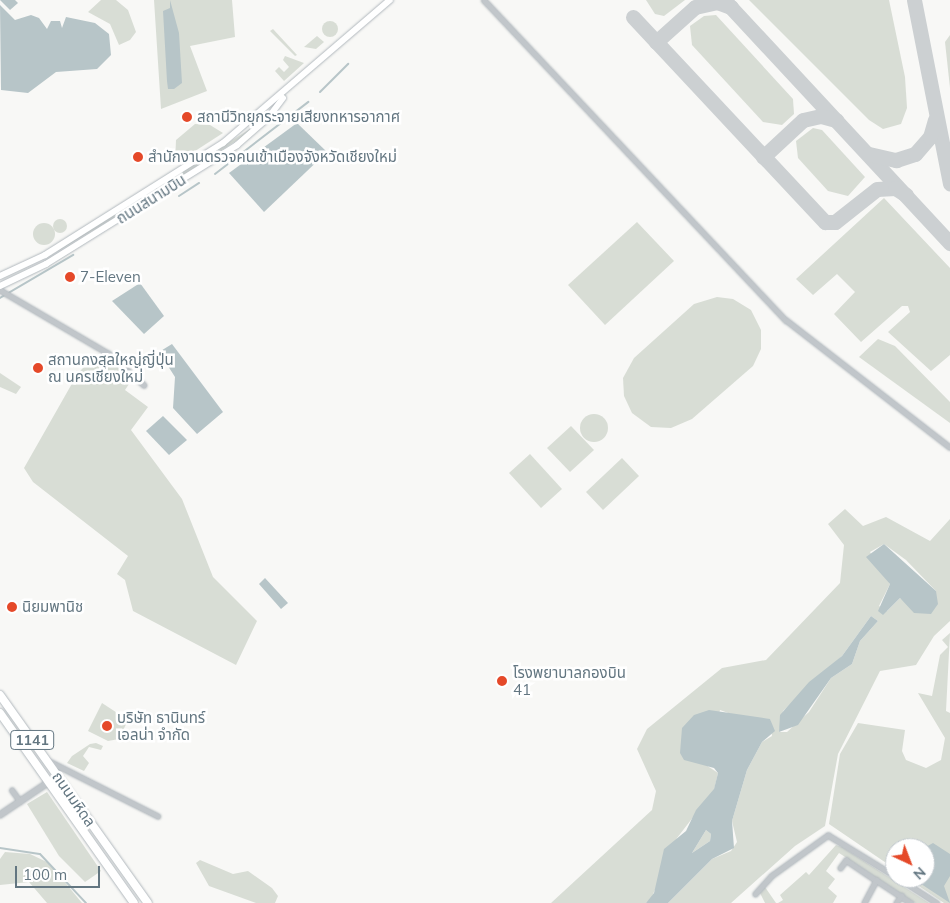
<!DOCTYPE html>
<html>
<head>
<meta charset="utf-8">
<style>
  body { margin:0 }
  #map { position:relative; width:950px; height:903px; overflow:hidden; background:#f8f8f6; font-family:Mulish,"Noto Sans Thai",sans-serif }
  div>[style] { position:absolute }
  .green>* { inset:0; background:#d8ddd5 }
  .round { border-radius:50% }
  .water>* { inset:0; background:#b7c5c8 }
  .stream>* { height:2px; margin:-1px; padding:0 1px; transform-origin:1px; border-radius:1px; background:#b7c5c8 }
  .taxiway>* { height:15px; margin:-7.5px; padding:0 7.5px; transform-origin:7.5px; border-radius:7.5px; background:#ccd0d2 }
  .roads { filter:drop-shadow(0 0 1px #b1b8bd) drop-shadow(0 0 1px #b1b8bd) }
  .minor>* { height:4.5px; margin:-2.25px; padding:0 2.25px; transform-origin:2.25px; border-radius:2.25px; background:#c1c6ca }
  .tertiary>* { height:5.5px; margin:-2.75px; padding:0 2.75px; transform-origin:2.75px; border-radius:2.75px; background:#c1c6ca }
  .secondary>* { height:6px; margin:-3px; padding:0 3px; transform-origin:3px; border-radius:3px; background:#fff }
  .primary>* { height:8px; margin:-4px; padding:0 4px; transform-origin:4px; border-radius:4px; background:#fff }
  .dots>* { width:14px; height:14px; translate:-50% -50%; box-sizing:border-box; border:2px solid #fff; border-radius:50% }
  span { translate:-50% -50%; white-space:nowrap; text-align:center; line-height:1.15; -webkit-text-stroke:5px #fff; paint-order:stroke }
  .shield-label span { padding:1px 4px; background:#fff; border:1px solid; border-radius:4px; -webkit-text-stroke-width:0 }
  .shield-label { font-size:14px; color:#637681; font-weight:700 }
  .poi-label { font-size:15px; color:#637681 }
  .left { translate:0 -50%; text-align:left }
  .street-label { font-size:15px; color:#637681 }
  .north { position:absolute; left:885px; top:838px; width:50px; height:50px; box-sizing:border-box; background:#fff; border:1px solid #c1c8cd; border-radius:50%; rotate:137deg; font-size:14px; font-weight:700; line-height:20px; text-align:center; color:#637681 }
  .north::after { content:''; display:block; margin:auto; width:18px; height:22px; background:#e54929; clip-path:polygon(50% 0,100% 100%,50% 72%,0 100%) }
  .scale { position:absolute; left:15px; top:866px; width:85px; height:22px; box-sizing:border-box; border:2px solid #637681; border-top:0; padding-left:6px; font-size:15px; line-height:18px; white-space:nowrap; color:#637681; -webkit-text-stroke:4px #fff; paint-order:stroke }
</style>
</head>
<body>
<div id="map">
  <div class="green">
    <i style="clip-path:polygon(101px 0,116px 0,128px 10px,136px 32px,130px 40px,119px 45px,110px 24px,88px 12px)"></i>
    <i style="clip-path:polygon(154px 0,232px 0,235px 37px,190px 46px,207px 91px,161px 109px)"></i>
    <i style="clip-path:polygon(646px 0,685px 0,664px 16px,655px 14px)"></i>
    <i style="clip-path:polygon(749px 0,889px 0,905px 77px,907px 108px,901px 124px,883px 129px,869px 120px)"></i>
    <i style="clip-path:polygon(716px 15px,793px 99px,794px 114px,782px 125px,763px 122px,692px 45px,690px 26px,704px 16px)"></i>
    <i class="round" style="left:322px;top:21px;width:16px;height:16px"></i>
    <i style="clip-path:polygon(273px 29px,297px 55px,295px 56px,270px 31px)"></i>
    <i style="clip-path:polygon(950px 35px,950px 88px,945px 42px)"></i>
    <i style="clip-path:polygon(317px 36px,324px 42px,316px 49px,304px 47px)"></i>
    <i style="clip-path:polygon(285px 56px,304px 63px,284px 81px,275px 71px,279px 67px,284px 72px,289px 67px,283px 60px)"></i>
    <i style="clip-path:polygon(195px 124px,210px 125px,223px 133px,175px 164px,176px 140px)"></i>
    <i style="clip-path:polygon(253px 127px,242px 137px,152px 195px,150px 192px)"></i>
    <i style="clip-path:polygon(813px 128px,822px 130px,865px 177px,848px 196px,828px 191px,798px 158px,796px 141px)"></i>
    <i style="clip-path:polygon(148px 194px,149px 197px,58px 251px,58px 250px)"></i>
    <i style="clip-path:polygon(884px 198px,950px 268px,950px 355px,931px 371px,888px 332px,910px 312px,908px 306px,902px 306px,861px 342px,834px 314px,855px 292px,837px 274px,813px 295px,796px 279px)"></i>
    <i class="round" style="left:53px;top:219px;width:14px;height:14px"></i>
    <i style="clip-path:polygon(637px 222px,674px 261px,605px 325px,568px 285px)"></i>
    <i class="round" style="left:33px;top:223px;width:22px;height:22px"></i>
    <i style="clip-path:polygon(717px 297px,733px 299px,751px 310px,761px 330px,761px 349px,753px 366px,692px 419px,671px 428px,651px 427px,632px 413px,624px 396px,623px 378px,634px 358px,694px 304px)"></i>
    <i style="clip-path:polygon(878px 339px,895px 346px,950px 402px,950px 423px,859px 357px)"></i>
    <i style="clip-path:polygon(105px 354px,131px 381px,125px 390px,148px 407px,131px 430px,182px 499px,213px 577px,257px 621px,236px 665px,133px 611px,125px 580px,117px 574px,128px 556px,33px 482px,24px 468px,78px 373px,87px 364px,94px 368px)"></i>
    <i style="clip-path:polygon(0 373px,21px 387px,16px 394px,0 387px)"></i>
    <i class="round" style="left:580px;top:414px;width:28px;height:28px"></i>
    <i style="clip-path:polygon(571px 426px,594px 450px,570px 472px,547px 448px)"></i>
    <i style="clip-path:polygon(530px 454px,562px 489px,541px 508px,509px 473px)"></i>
    <i style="clip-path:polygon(622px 458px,639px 476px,603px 510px,586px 492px)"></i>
    <i style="clip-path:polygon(evenodd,845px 509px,863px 526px,886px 517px,930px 541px,950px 519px,950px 621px,934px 636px,916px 665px,880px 671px,838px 754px,825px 826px,795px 846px,731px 903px,668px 903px,712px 859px,731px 851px,737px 842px,732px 821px,747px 770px,762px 742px,772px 736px,770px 719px,742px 718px,720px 710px,706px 765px,718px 773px,714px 790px,677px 838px,651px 899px,646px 903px,551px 903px,652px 810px,656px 791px,637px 749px,647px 729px,722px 668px,766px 660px,840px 583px,844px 545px,828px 524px,845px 509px,884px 544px,906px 560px,936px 591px,909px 605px,900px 598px,887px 611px,879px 606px,890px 584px,870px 552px,884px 544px,845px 509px,871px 616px,878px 621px,860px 641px,852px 664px,831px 678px,809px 712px,787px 732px,779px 732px,783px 711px,842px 656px,871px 616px)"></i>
    <i style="clip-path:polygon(950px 633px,946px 711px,950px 713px,950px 903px,944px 903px,907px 878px,925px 878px,925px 848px,895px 848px,895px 869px,829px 824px,840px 754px,858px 723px,905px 730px,902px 751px,906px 760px,926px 768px,941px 760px,945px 738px,918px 693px,932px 696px,940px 655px,948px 647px,942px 640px)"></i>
    <i style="clip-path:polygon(102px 703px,128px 720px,119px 739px,108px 741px,88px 731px)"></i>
    <i style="clip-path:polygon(96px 743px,103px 746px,101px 750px,89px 747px,83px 756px,89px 763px,84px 771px,67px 763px,72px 756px,90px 744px)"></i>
    <i style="clip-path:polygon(47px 792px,101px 871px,85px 882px,59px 856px,27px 804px)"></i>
    <i style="clip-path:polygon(706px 830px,711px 834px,710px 841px,692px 853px)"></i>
    <i style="clip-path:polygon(836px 845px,842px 847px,929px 903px,915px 903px,839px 853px,826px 871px,835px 879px,828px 888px,837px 896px,833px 903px,778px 903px,783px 900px,780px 895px,806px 872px,809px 875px)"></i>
    <i style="clip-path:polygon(5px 852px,30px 854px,49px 863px,82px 903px,47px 903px,29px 882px,0 885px,0 859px)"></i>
    <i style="clip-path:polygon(200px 860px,233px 874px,248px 871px,272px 888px,278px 896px,275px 903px,256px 903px,209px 886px,196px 863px)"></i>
    <i style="clip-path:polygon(765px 887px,776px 903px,765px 903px,760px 893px)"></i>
  </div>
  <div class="water">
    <i style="clip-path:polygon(0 0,15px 0,18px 3px,10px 10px)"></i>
    <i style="clip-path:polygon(170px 0,179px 33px,182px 83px,174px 89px,168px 89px,167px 81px,163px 11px,170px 8px)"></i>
    <i style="clip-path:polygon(0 5px,15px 20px,31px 15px,39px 18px,47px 29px,51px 21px,60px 21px,62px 28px,66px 17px,95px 23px,109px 34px,111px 55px,97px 69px,56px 72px,28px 93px,1px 90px)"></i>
    <i style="clip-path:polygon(297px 123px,327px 152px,264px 212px,229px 173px)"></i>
    <i style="clip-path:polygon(140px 283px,164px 316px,144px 334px,112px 301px)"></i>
    <i style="clip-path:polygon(172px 344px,223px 412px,197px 434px,173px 408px,175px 377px,159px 352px)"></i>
    <i style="clip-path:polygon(163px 416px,187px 440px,169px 455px,146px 431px)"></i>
    <i style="clip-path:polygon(884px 544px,936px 591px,938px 604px,931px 614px,914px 613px,900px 598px,883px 615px,878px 611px,890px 584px,866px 557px)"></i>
    <i style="clip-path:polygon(265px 578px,288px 603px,281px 609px,259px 584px)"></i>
    <i style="clip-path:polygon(871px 616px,878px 621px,860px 641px,852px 664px,831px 678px,798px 725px,779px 732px,780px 715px,809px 682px,842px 656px)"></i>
    <i style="clip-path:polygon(evenodd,709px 710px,770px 719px,775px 731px,762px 742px,747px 770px,732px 821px,734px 848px,712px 859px,668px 903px,646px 903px,654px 893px,664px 849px,686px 831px,696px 810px,714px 789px,718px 773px,714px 768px,684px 760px,680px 753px,682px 728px,694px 715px,709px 710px,706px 830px,711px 834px,710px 841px,692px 853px,706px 830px)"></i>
    <i style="clip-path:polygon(933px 843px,950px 854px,950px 876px,944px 886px,950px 903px,912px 878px,925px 878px,924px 848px)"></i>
  </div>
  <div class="stream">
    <i style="left:320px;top:92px;width:40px;rotate:-45deg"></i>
    <i style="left:215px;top:174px;width:118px;rotate:-37.7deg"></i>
    <i style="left:179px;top:196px;width:24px;rotate:-33deg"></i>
    <i style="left:0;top:298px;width:85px;rotate:-30.5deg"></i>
    <i style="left:0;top:848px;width:40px;rotate:8.5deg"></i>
    <i style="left:40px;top:854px;width:67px;rotate:46.8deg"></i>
  </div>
  <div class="taxiway">
    <i style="left:724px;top:0;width:332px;rotate:47.1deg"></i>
    <i style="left:914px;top:0;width:187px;rotate:78.9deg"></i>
    <i style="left:633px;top:17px;width:281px;rotate:46.9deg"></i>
    <i style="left:825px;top:222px;width:10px"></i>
    <i style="left:835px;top:222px;width:53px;rotate:-38.2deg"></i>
    <i style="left:877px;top:189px;width:18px;rotate:-3deg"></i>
    <i style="left:895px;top:188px;width:13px;rotate:32deg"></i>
    <i style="left:656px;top:42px;width:52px;rotate:-41.9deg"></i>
    <i style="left:695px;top:7px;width:23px;rotate:-13deg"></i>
    <i style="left:717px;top:2px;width:15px;rotate:20deg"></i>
    <i style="left:869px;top:154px;width:28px;rotate:13deg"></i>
    <i style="left:896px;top:160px;width:20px;rotate:-18deg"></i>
    <i style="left:915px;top:154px;width:23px;rotate:-49deg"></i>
    <i style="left:930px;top:137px;width:18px;rotate:-74deg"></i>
    <i style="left:763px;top:157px;width:54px;rotate:-42.8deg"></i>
    <i style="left:803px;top:120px;width:18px;rotate:-13deg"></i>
    <i style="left:821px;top:116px;width:16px;rotate:15deg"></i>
  </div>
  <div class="roads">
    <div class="minor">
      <i style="left:484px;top:0;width:440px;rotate:46.7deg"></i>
      <i style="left:786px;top:320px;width:207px;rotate:37.8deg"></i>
      <i style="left:0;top:290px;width:125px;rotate:30.3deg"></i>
      <i style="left:108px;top:353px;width:48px;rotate:41.6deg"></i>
      <i style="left:47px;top:760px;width:124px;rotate:26.8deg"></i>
      <i style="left:12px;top:790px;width:14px;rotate:54deg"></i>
      <i style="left:840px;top:868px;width:10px;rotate:-53deg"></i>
      <i style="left:846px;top:860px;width:36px;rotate:34deg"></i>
      <i style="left:898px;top:878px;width:46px;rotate:32.7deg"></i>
      <i style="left:755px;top:894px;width:24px;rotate:-48deg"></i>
      <i style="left:771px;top:876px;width:70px;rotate:-35.7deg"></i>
      <i style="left:828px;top:835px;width:79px;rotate:31.5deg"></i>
      <i style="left:864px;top:903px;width:26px;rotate:-62deg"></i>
      <i style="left:876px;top:880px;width:42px;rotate:33.3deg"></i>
      <i style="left:896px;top:903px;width:9px;rotate:-54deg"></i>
    </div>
    <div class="tertiary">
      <i style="left:0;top:815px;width:59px;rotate:-34deg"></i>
    </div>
    <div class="secondary">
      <i style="left:0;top:276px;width:50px;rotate:-25deg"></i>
      <i style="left:45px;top:255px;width:210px;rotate:-32.2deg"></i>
      <i style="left:223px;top:143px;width:220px;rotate:-40.6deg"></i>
      <i style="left:0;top:286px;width:51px;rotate:-25.6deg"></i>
      <i style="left:46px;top:264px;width:225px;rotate:-31.9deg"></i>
      <i style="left:237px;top:145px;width:41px;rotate:-41.1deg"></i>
      <i style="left:268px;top:118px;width:25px;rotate:-53deg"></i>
    </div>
    <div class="primary">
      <i style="left:0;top:695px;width:255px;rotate:54.6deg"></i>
      <i style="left:0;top:713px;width:232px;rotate:54.8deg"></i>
    </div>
  </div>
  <div class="dots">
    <i style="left:187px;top:117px;background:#e54929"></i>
    <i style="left:138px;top:157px;background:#e54929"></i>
    <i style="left:70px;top:277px;background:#e54929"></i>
    <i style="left:38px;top:368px;background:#e54929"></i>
    <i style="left:12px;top:607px;background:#e54929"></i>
    <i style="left:502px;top:681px;background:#e54929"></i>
    <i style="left:107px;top:726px;background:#e54929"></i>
  </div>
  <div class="shield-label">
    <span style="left:32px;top:740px">1141</span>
  </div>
  <div class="poi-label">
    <span class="left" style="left:197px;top:117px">สถานีวิทยุกระจายเสียงทหารอากาศ</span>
    <span class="left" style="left:148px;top:157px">สำนักงานตรวจคนเข้าเมืองจังหวัดเชียงใหม่</span>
    <span class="left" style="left:80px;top:277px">7-Eleven</span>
    <span class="left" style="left:48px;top:368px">สถานกงสุลใหญ่ญี่ปุ่น<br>ณ นครเชียงใหม่</span>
    <span class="left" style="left:22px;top:607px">นิยมพานิช</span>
    <span class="left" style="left:513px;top:681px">โรงพยาบาลกองบิน<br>41</span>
    <span class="left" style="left:117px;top:726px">บริษัท ธานินทร์<br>เอลน่า จำกัด</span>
  </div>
  <div class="street-label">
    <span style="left:151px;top:199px;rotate:-32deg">ถนนสนามบิน</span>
    <span style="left:74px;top:799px;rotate:55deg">ถนนมหิดล</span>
  </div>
  <div class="north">N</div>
  <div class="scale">100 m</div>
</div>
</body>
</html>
